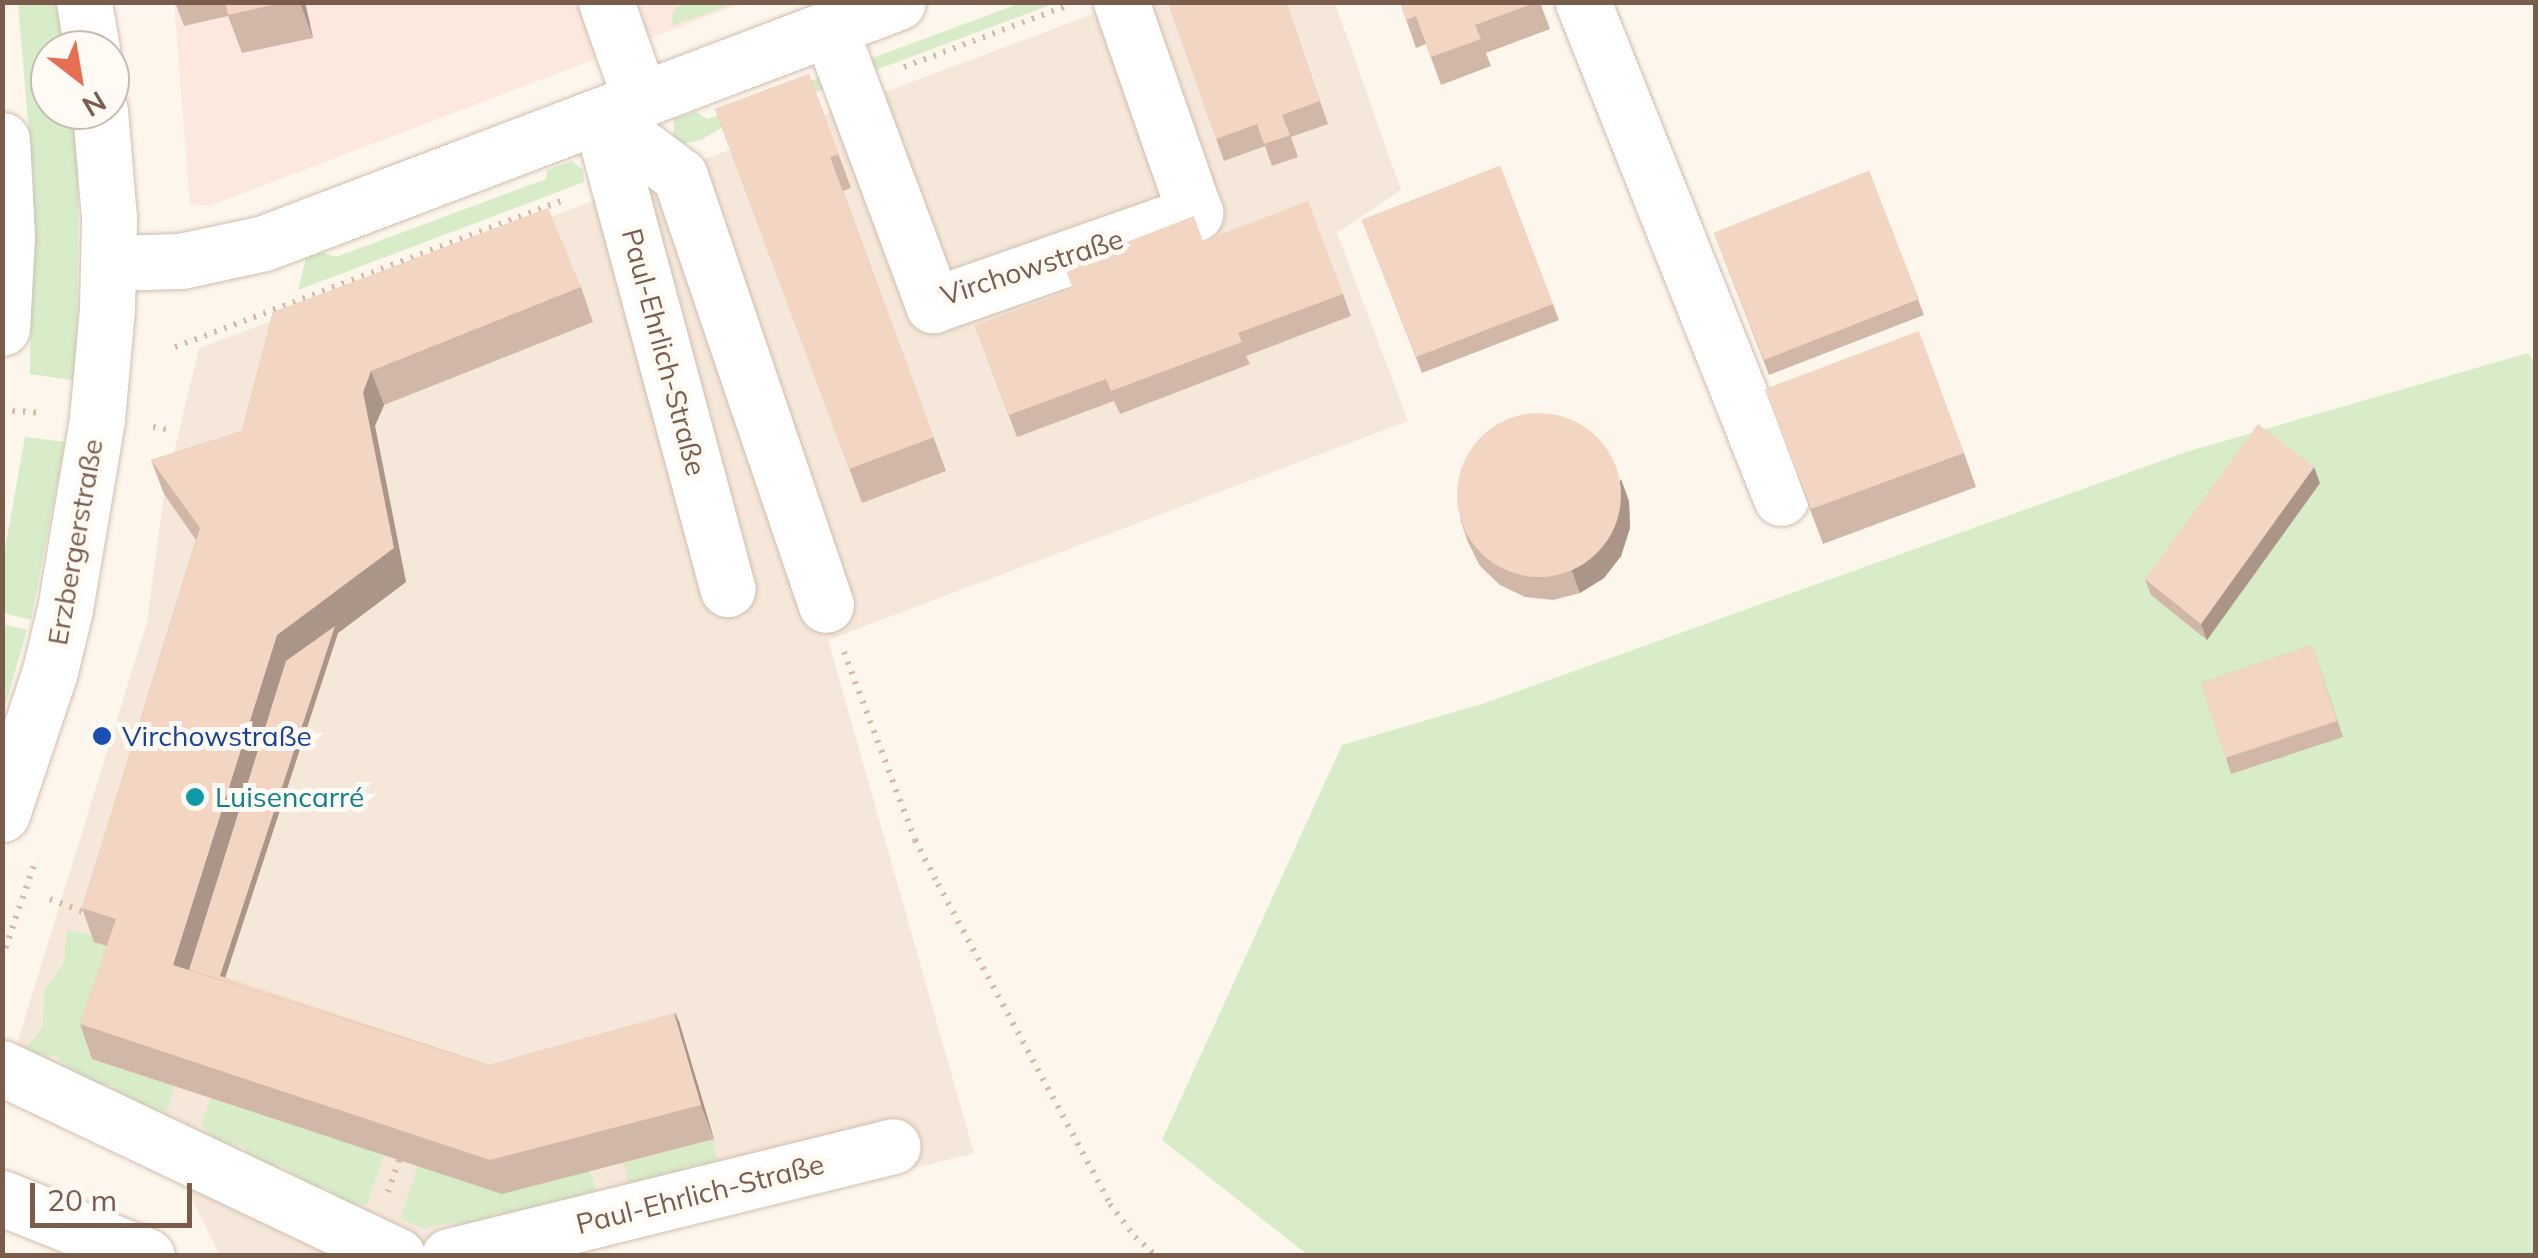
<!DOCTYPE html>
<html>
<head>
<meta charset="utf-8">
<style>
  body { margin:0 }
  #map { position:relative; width:2538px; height:1258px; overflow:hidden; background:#fdf6ec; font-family:Mulish,sans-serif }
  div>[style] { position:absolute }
  .residential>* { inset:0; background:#f5e8da }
  .commercial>* { inset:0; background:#fde8e0 }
  .green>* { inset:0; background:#d8ecc9 }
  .path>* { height:6px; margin-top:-3px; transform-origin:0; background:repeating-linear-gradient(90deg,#d9b8a5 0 2.5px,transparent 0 10.5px) }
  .roads { filter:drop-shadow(0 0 2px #d1beb0) drop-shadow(0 0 2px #d1beb0) }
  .minor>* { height:55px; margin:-27.5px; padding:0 27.5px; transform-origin:27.5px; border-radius:27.5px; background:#fff }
  .wall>* { inset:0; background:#d1b7a8 }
  .shaded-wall>* { inset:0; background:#aa9588 }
  .building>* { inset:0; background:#f3d5c3 }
  .round { border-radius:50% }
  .dots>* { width:28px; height:28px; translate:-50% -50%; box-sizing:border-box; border:5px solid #fffaf3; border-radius:50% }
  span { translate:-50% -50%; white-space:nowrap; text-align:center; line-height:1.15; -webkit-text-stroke:10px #fffaf3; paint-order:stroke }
  .street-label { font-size:28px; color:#7a5c4d }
  .transit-label { font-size:28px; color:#164399 }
  .left { translate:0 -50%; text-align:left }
  .culture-label { font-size:28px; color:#0d838f }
  .frame { position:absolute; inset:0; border:5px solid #7a5c4d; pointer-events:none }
  .north { position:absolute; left:30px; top:30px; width:100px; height:100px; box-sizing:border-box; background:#fffaf3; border:2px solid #cabbb1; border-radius:50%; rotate:149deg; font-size:28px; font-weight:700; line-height:40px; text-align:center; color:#7a5c4d }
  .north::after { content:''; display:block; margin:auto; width:35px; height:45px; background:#e76f51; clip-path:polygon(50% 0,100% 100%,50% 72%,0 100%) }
  .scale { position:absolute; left:30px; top:1183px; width:162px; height:45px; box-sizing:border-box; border:5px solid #7a5c4d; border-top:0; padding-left:12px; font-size:30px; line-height:35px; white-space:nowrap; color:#7a5c4d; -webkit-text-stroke:8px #fffaf3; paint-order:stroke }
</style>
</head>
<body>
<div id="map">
  <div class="residential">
    <i style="clip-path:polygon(1123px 3px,1335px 3px,1401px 190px,1337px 233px,1408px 421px,828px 640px,974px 1153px,570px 1255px,220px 1255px,178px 1172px,3px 1089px,147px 622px,164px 494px,199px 348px)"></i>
  </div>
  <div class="commercial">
    <i style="clip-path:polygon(174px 3px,743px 3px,209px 206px,190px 204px)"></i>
  </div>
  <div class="green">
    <i style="clip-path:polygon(685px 2px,736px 2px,736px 3px,672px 26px,673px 11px)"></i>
    <i style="clip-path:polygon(18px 3px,56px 3px,62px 33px,65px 50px,50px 50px,50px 110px,72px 110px,78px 165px,77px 381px,30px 374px,33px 181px)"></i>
    <i style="clip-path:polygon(1021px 3px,1056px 3px,725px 126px,701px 140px,673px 146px,674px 119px,696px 112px,708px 119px)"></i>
    <i style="clip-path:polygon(572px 161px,583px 170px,584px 182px,298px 290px,306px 258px,321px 252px,336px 257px,546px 179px,547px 170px)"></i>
    <i style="clip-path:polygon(2528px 353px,2535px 363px,2535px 1255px,1308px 1255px,1162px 1140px,1342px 745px,1485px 703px,2186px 452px)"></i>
    <i style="clip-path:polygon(25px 437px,65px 442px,31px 620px,3px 613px,3px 560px)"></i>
    <i style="clip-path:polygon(3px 624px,27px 630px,3px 713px,2px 624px)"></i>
    <i style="clip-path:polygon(67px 929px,96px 937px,95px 942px,128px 953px,175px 1086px,166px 1112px,141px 1108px,113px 1086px,82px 1080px,57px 1057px,23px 1052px,43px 1026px,44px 990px,64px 963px)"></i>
    <i style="clip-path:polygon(211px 1098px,384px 1155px,367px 1204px,343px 1203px,328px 1188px,306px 1185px,285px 1167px,258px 1163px,242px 1145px,220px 1144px,201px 1125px)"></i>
    <i style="clip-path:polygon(714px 1139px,717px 1167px,687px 1166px,657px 1184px,629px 1184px,624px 1163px)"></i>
    <i style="clip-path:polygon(418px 1166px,590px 1171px,596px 1191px,573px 1205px,546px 1202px,526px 1215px,499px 1212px,476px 1227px,451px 1222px,424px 1229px,400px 1218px)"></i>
  </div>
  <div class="path">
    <i style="left:904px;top:67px;width:173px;rotate:-20.6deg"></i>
    <i style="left:175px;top:347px;width:419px;rotate:-20.7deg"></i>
    <i style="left:2px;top:410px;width:39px;rotate:4deg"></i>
    <i style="left:153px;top:427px;width:15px;rotate:11deg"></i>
    <i style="left:844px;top:652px;width:201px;rotate:69.3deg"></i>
    <i style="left:915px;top:840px;width:50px;rotate:62.4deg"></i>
    <i style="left:938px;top:884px;width:363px;rotate:61.7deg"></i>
    <i style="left:1110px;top:1204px;width:41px;rotate:52.9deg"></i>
    <i style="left:1135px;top:1237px;width:29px;rotate:41deg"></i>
    <i style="left:50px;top:899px;width:44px;rotate:21.3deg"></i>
    <i style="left:2px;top:958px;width:105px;rotate:-71deg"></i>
    <i style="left:388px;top:1192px;width:34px;rotate:-71deg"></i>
  </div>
  <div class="roads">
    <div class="minor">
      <i style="left:84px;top:2px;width:49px;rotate:80.5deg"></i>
      <i style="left:606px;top:2px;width:105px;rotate:70.5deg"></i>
      <i style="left:1583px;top:2px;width:534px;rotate:68.24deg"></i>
      <i style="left:830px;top:29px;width:295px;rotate:69.5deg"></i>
      <i style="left:933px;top:305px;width:278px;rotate:-19.3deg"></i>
      <i style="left:1195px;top:213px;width:224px;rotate:-109.3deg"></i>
      <i style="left:600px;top:116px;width:100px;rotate:36.9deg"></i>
      <i style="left:680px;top:176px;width:453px;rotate:71.2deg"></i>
      <i style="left:600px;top:116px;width:490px;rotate:74.9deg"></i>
      <i style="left:2px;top:140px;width:97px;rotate:87deg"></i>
      <i style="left:7px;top:237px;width:91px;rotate:93.1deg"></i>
      <i style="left:109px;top:263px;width:72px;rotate:-1.6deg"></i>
      <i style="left:181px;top:261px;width:85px;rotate:-12.2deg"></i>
      <i style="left:264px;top:243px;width:678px;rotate:-20.81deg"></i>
      <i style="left:2px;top:814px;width:151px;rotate:-71.4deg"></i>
      <i style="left:50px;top:671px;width:64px;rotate:-76.4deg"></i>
      <i style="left:65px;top:609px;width:193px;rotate:-80.4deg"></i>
      <i style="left:97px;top:419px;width:110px;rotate:-84.8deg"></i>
      <i style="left:107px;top:309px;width:91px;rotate:-88.7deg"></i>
      <i style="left:109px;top:218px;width:108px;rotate:-94.8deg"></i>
      <i style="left:2px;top:1068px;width:438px;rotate:25.4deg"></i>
      <i style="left:2px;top:1198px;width:156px;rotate:21.8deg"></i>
      <i style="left:449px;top:1256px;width:457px;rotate:-13.9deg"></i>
    </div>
  </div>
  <div class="wall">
    <i style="clip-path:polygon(175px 2px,305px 2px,313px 38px,242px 53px,228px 16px,184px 26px)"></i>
    <i style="clip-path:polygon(1168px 2px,1286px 2px,1328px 124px,1291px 137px,1298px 157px,1272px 166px,1265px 146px,1224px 161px)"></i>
    <i style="clip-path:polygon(1400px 2px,1540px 2px,1550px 29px,1486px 53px,1491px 66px,1441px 85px,1426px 44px,1416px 48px)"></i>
    <i style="clip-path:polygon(809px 74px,851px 188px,843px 191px,946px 471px,862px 503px,715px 109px)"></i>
    <i style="clip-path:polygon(1500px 166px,1559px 320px,1422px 373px,1362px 220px)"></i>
    <i style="clip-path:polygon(1869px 171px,1924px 315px,1769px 375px,1714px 233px)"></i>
    <i style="clip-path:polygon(1203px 241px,1343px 294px,1351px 316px,1246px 356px,1250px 364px,1120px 414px,1114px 401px,1017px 437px,975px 326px)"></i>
    <i style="clip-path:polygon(581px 287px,593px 322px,384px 405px,375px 426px,406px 582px,338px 633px,225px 978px,489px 1065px,676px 1013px,714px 1139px,502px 1194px,92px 1059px,80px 1024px,107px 946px,94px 942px,82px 908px,196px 540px,164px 494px,151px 460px,242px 431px,273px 312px)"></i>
    <i style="clip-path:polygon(1765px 389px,1964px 453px,1976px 487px,1823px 544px)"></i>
    <i style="clip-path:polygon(2320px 483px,2207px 640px,2151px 595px,2145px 579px)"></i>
    <i style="clip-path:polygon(1629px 501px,1630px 528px,1621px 556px,1604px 578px,1580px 593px,1553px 600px,1525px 597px,1500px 585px,1480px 566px,1468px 542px,1460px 519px)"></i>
    <i style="clip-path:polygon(2312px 645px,2343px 737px,2231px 774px,2201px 683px)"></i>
  </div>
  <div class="shaded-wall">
    <i style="clip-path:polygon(300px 2px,305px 2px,313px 38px)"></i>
    <i style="clip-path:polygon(371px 371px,384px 405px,375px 426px,406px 582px,338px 633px,223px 984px,188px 993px,173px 965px,277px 635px)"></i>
    <i style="clip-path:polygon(2314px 467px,2320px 483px,2207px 640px,2201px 624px)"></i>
    <i style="clip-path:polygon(1621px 479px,1629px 501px,1630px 528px,1621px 556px,1604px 578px,1580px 593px,1572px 571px)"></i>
    <i style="clip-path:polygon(674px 1013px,679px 1021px,714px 1139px,701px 1105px)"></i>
  </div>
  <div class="building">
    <i style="clip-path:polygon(225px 2px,286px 2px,228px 15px)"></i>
    <i style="clip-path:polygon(1168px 2px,1286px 2px,1320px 101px,1282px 115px,1290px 135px,1264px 144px,1257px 124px,1216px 139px)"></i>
    <i style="clip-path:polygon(1400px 2px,1537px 2px,1475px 25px,1481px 39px,1431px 57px,1416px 16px,1406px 20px)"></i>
    <i style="clip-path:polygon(809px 74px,839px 154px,830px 157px,934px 437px,849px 469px,715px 109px)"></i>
    <i style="clip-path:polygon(1500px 166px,1553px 304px,1416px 357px,1362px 220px)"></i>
    <i style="clip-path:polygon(1869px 171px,1919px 299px,1764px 360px,1714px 233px)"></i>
    <i style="clip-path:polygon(1308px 201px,1343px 294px,1238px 333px,1242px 342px,1111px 391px,1106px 379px,1009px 415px,975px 326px,1073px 289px,1064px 266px,1194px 216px,1203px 241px)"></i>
    <i style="clip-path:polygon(548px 208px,581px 287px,371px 371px,363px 392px,394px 548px,277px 635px,173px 965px,489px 1065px,674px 1013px,701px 1105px,490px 1160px,80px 1024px,116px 919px,82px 908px,200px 528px,151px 460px,242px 431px,273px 312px)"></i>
    <i style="clip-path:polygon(1919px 331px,1964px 453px,1811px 509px,1765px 389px)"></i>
    <i class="round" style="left:1457px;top:413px;width:164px;height:164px"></i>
    <i style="clip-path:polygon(2258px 424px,2314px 467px,2201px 624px,2145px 579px)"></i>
    <i style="clip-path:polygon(335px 626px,220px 976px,459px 1055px,189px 970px,286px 661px)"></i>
    <i style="clip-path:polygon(2312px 645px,2337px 721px,2225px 758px,2201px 683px)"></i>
  </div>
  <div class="dots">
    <i style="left:102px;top:736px;background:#1a4fb4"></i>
    <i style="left:195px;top:797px;background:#0f9aa8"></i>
  </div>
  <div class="street-label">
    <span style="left:1032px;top:267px;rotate:-18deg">Virchowstraße</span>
    <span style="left:664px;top:352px;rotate:75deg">Paul-Ehrlich-Straße</span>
    <span style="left:75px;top:542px;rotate:-80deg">Erzbergerstraße</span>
    <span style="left:700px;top:1194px;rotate:-14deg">Paul-Ehrlich-Straße</span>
  </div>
  <div class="transit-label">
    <span class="left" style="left:122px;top:736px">Virchowstraße</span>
  </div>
  <div class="culture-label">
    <span class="left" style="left:215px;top:797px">Luisencarré</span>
  </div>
  <div class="frame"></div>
  <div class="north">N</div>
  <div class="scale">20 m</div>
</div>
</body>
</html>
